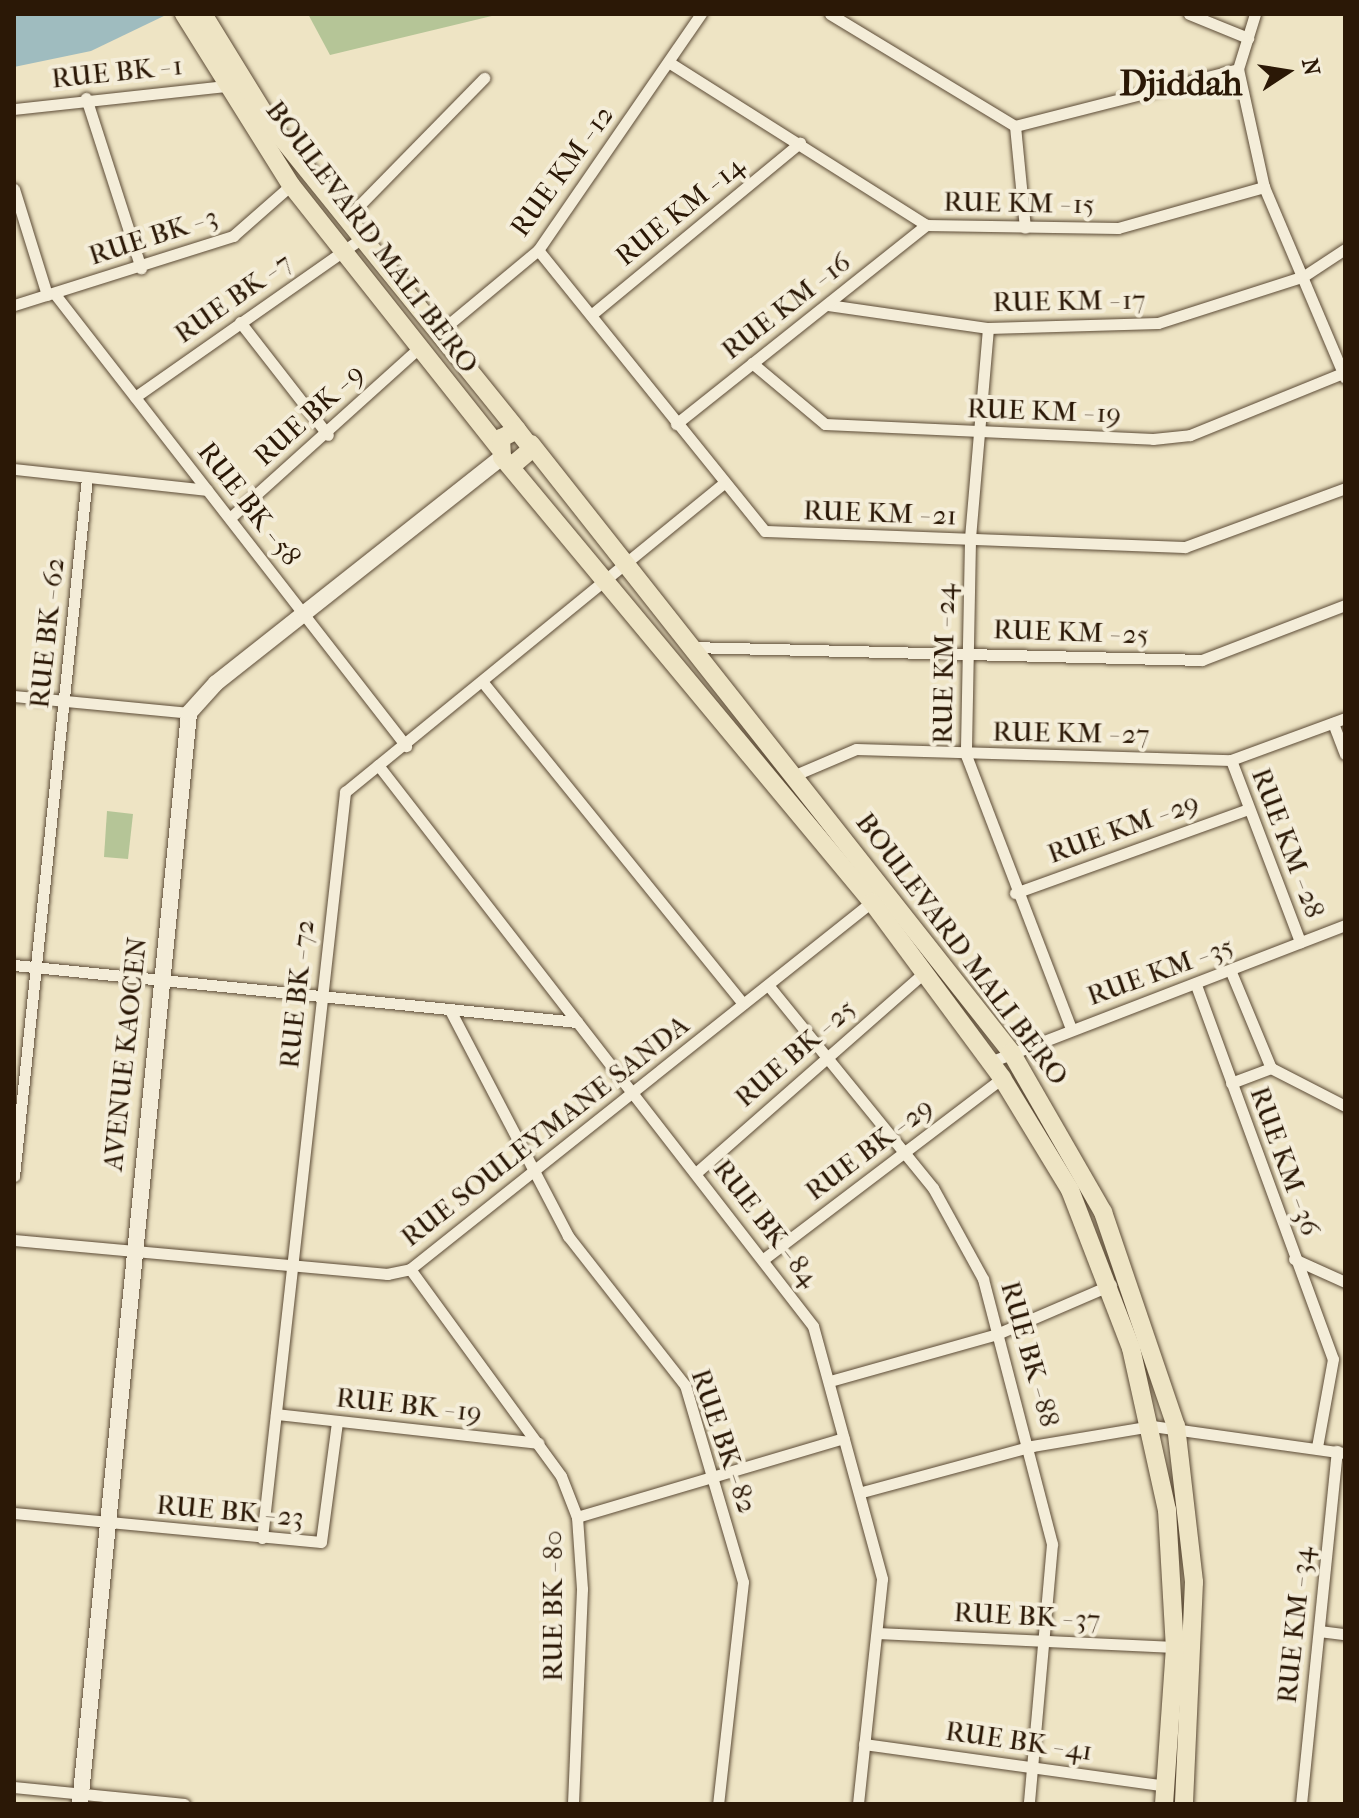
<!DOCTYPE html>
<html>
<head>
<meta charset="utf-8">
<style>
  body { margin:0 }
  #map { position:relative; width:1359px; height:1818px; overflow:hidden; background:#eee4c4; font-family:"IM FELL French Canon",serif }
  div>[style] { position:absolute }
  .green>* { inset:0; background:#b5c597 }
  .water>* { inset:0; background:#9fbcbf }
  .roads { filter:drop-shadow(0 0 2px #5c4b36) drop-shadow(0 0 2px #5c4b36) }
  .street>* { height:11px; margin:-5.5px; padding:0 5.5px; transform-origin:5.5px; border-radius:5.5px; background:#f4edd9 }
  .secondary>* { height:16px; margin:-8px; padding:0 8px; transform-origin:8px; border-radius:8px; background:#f4edd9 }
  .primary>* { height:18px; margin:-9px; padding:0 9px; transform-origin:9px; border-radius:9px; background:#eee4c4 }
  span { translate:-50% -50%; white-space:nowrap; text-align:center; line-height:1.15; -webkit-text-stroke:8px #f4edd9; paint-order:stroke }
  .street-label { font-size:28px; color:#2b1806 }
  .district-label { font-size:36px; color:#2b1806; font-weight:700 }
  .frame { position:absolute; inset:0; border:16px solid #2b1806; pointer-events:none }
  .north { position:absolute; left:1247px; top:32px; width:80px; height:80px; -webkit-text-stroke:6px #f4edd9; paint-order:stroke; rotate:78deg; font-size:22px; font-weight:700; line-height:32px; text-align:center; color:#2b1806 }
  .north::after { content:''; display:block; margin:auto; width:28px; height:36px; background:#2b1806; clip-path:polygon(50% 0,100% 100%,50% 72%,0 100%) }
</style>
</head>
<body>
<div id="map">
  <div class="green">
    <i style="clip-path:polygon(308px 14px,500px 14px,330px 55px)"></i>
    <i style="clip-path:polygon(107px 811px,133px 814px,128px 859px,104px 857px)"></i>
  </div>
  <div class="water">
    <i style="clip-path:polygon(14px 14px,168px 14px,91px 51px,14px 67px)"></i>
  </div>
  <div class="roads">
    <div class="street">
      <i style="left:830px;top:14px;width:216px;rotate:31.2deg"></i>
      <i style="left:1015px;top:126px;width:230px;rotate:-14.3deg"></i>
      <i style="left:1189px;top:14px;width:64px;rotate:22.1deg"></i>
      <i style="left:1255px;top:14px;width:58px;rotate:107.2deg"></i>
      <i style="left:1238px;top:69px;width:121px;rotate:77.6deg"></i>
      <i style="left:1264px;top:187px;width:207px;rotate:67deg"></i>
      <i style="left:670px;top:63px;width:303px;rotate:32.3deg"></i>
      <i style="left:926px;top:225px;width:192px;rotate:0.9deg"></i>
      <i style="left:1118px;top:228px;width:152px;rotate:-15.7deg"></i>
      <i style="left:86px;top:98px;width:179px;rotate:72.1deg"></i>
      <i style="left:14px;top:109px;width:212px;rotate:-6.2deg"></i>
      <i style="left:1015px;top:126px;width:102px;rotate:84.4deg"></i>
      <i style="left:14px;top:189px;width:111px;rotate:72.7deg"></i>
      <i style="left:345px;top:220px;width:199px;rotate:-45.6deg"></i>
      <i style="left:538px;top:250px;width:361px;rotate:51.1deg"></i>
      <i style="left:765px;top:531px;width:420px;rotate:2.2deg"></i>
      <i style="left:1185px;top:547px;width:171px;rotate:-20.2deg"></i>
      <i style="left:54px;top:293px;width:574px;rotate:52.15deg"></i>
      <i style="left:14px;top:305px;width:230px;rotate:-17.5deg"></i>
      <i style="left:233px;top:236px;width:77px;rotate:-41.3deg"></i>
      <i style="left:828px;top:305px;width:162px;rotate:8.2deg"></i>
      <i style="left:988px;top:328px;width:170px;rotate:-1.7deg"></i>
      <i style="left:1158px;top:323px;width:153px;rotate:-17.8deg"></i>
      <i style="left:1304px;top:276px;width:49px;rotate:-33.4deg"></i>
      <i style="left:591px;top:315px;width:271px;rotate:-39.5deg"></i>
      <i style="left:240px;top:322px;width:143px;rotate:52.1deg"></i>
      <i style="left:988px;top:328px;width:213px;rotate:94.9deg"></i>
      <i style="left:970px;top:540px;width:215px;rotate:91.1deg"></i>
      <i style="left:966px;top:755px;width:293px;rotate:69deg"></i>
      <i style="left:437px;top:334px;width:131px;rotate:-39.7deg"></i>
      <i style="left:538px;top:250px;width:287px;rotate:-55.4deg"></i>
      <i style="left:752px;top:363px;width:95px;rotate:39.9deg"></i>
      <i style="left:825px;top:424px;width:328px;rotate:2.6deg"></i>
      <i style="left:1153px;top:439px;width:37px;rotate:-6deg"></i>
      <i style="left:1190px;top:435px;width:167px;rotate:-22.1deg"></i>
      <i style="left:135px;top:397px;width:274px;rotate:-35deg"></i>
      <i style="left:676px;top:424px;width:320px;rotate:-38.5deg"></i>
      <i style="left:14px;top:469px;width:194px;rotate:6.2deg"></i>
      <i style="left:230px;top:518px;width:256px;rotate:-42deg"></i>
      <i style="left:690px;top:647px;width:512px;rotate:1.45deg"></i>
      <i style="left:1202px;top:660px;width:153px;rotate:-21deg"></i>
      <i style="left:485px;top:685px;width:410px;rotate:51deg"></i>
      <i style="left:14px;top:696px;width:176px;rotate:5.5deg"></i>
      <i style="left:1333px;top:723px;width:33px;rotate:69deg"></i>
      <i style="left:1231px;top:760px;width:195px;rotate:69.2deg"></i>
      <i style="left:378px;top:765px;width:710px;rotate:52.21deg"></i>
      <i style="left:813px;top:1326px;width:262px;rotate:74.7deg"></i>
      <i style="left:882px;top:1579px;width:226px;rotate:96.1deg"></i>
      <i style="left:795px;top:775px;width:66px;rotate:-23.1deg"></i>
      <i style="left:856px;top:749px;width:375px;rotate:1.7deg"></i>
      <i style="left:1231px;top:760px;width:121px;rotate:-20.2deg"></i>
      <i style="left:1015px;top:893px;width:248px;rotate:-19.8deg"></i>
      <i style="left:14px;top:965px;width:566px;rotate:5.78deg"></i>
      <i style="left:1231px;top:972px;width:104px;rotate:67.4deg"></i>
      <i style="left:768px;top:985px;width:262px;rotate:50.9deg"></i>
      <i style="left:933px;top:1188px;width:104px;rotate:61.2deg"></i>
      <i style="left:983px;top:1279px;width:274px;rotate:75.4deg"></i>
      <i style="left:1052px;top:1544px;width:261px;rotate:95.1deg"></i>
      <i style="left:1196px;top:985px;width:398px;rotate:69.9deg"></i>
      <i style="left:1333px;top:1359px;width:89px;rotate:100.3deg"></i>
      <i style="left:451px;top:1012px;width:253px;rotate:62.4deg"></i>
      <i style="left:568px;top:1236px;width:189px;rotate:51.9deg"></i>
      <i style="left:685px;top:1385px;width:205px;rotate:73.6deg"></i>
      <i style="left:743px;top:1582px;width:223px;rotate:96.4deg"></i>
      <i style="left:990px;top:1062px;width:381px;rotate:-21.1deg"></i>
      <i style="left:1231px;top:1083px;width:43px;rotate:-20.6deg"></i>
      <i style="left:1271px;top:1068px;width:83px;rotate:27.2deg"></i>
      <i style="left:697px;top:1172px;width:303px;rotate:-41.3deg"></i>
      <i style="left:14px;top:1176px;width:702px;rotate:-84.03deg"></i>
      <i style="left:14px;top:1240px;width:375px;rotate:5.2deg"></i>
      <i style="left:387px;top:1274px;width:24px;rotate:-12deg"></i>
      <i style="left:410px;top:1269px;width:593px;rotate:-38.49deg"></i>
      <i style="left:765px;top:1258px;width:298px;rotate:-37.2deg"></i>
      <i style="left:1294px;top:1259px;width:56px;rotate:24.3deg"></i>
      <i style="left:410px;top:1269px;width:256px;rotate:53.9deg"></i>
      <i style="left:561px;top:1476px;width:44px;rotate:68.7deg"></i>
      <i style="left:577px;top:1517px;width:72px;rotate:86deg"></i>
      <i style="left:582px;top:1589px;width:215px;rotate:92.4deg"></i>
      <i style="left:830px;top:1381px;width:173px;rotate:-15.7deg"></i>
      <i style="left:997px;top:1334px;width:124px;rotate:-23.3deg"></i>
      <i style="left:276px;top:1414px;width:264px;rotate:6.3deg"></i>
      <i style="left:862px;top:1492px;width:176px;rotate:-15.1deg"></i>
      <i style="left:1032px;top:1446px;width:122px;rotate:-9.5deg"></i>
      <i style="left:1152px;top:1426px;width:195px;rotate:8deg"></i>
      <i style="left:14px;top:1513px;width:308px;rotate:5.4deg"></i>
      <i style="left:321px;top:1542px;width:121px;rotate:-82.4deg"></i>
      <i style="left:577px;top:1517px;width:278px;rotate:-16.5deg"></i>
      <i style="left:262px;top:1538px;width:751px;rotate:-83.65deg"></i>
      <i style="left:345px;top:792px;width:485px;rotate:-39.2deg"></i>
      <i style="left:1319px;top:1631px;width:26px;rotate:7deg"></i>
      <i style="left:877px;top:1633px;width:298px;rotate:2.7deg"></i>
      <i style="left:864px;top:1744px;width:305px;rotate:7.9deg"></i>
      <i style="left:14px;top:1787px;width:171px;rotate:5.7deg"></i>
      <i style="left:1301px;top:1804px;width:355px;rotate:-84.2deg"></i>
    </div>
    <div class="secondary">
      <i style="left:80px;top:1804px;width:1096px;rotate:-84.29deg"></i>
      <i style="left:189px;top:713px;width:40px;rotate:-48deg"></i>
      <i style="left:216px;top:683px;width:365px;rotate:-38.3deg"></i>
    </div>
    <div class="primary">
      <i style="left:184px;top:14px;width:202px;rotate:58deg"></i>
      <i style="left:291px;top:185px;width:335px;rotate:51.6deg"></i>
      <i style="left:203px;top:14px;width:132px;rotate:58.4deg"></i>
      <i style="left:272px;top:126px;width:390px;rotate:51.1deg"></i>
      <i style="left:531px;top:444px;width:775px;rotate:51.71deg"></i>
      <i style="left:1011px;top:1052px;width:185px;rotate:60.1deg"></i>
      <i style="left:1103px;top:1212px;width:226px;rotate:71.2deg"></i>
      <i style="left:1176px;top:1426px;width:157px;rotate:83.4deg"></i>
      <i style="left:1194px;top:1582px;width:222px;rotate:92.6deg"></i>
      <i style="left:514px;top:464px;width:23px;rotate:-40deg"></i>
      <i style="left:532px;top:449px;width:24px;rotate:-128deg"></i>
      <i style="left:517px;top:430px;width:18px;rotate:153deg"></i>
      <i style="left:501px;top:438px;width:19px;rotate:87deg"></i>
      <i style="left:502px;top:457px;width:579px;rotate:50.26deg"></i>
      <i style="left:872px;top:902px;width:219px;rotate:53.5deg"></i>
      <i style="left:1002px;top:1078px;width:131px;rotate:58.7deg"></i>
      <i style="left:1070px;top:1190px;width:169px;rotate:68.9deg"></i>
      <i style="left:1131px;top:1348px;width:166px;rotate:77.5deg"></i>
      <i style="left:1167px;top:1510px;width:137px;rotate:86.7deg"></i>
      <i style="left:1175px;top:1647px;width:157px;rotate:94deg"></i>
    </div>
  </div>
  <div class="street-label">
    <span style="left:117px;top:72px;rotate:-6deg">RUE BK - 1</span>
    <span style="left:562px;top:171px;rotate:-54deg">RUE KM - 12</span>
    <span style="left:1019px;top:203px;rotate:1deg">RUE KM - 15</span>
    <span style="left:680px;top:211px;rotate:-39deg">RUE KM - 14</span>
    <span style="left:153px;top:236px;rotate:-18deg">RUE BK - 3</span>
    <span style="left:372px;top:237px;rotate:53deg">BOULEVARD MALI BERO</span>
    <span style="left:233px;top:298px;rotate:-35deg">RUE BK - 7</span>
    <span style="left:1069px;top:301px;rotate:-1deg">RUE KM - 17</span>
    <span style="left:786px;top:306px;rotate:-38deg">RUE KM - 16</span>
    <span style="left:1044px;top:411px;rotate:2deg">RUE KM - 19</span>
    <span style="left:309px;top:415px;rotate:-42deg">RUE BK - 9</span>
    <span style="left:249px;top:504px;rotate:52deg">RUE BK - 58</span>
    <span style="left:880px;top:513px;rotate:2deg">RUE KM - 21</span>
    <span style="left:1071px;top:632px;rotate:2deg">RUE KM - 25</span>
    <span style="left:47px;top:633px;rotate:-84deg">RUE BK - 62</span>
    <span style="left:944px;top:664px;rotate:-89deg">RUE KM - 24</span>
    <span style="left:1071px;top:733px;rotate:1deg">RUE KM - 27</span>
    <span style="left:1123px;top:828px;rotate:-20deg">RUE KM - 29</span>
    <span style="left:1288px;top:843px;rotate:69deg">RUE KM - 28</span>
    <span style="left:962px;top:949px;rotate:53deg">BOULEVARD MALI BERO</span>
    <span style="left:1160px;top:971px;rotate:-20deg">RUE KM - 35</span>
    <span style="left:297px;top:994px;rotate:-84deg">RUE BK - 72</span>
    <span style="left:795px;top:1053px;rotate:-41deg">RUE BK - 25</span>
    <span style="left:125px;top:1054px;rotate:-84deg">AVENUE KAOCEN</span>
    <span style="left:545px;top:1131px;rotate:-38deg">RUE SOULEYMANE SANDA</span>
    <span style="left:869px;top:1149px;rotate:-37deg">RUE BK - 29</span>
    <span style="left:1285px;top:1161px;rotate:70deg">RUE KM - 36</span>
    <span style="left:766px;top:1223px;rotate:52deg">RUE BK - 84</span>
    <span style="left:1030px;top:1354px;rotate:74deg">RUE BK - 88</span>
    <span style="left:409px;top:1405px;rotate:6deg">RUE BK - 19</span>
    <span style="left:724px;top:1441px;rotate:71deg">RUE BK - 82</span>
    <span style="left:230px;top:1511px;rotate:5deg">RUE BK - 23</span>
    <span style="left:553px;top:1606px;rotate:-90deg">RUE BK - 80</span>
    <span style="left:1027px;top:1616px;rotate:3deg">RUE BK - 37</span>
    <span style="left:1295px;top:1625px;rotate:-84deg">RUE KM - 34</span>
    <span style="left:1019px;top:1741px;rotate:8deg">RUE BK - 41</span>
  </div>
  <div class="district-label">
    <span style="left:1181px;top:84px">Djiddah</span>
  </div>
  <div class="frame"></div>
  <div class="north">N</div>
</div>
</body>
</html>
